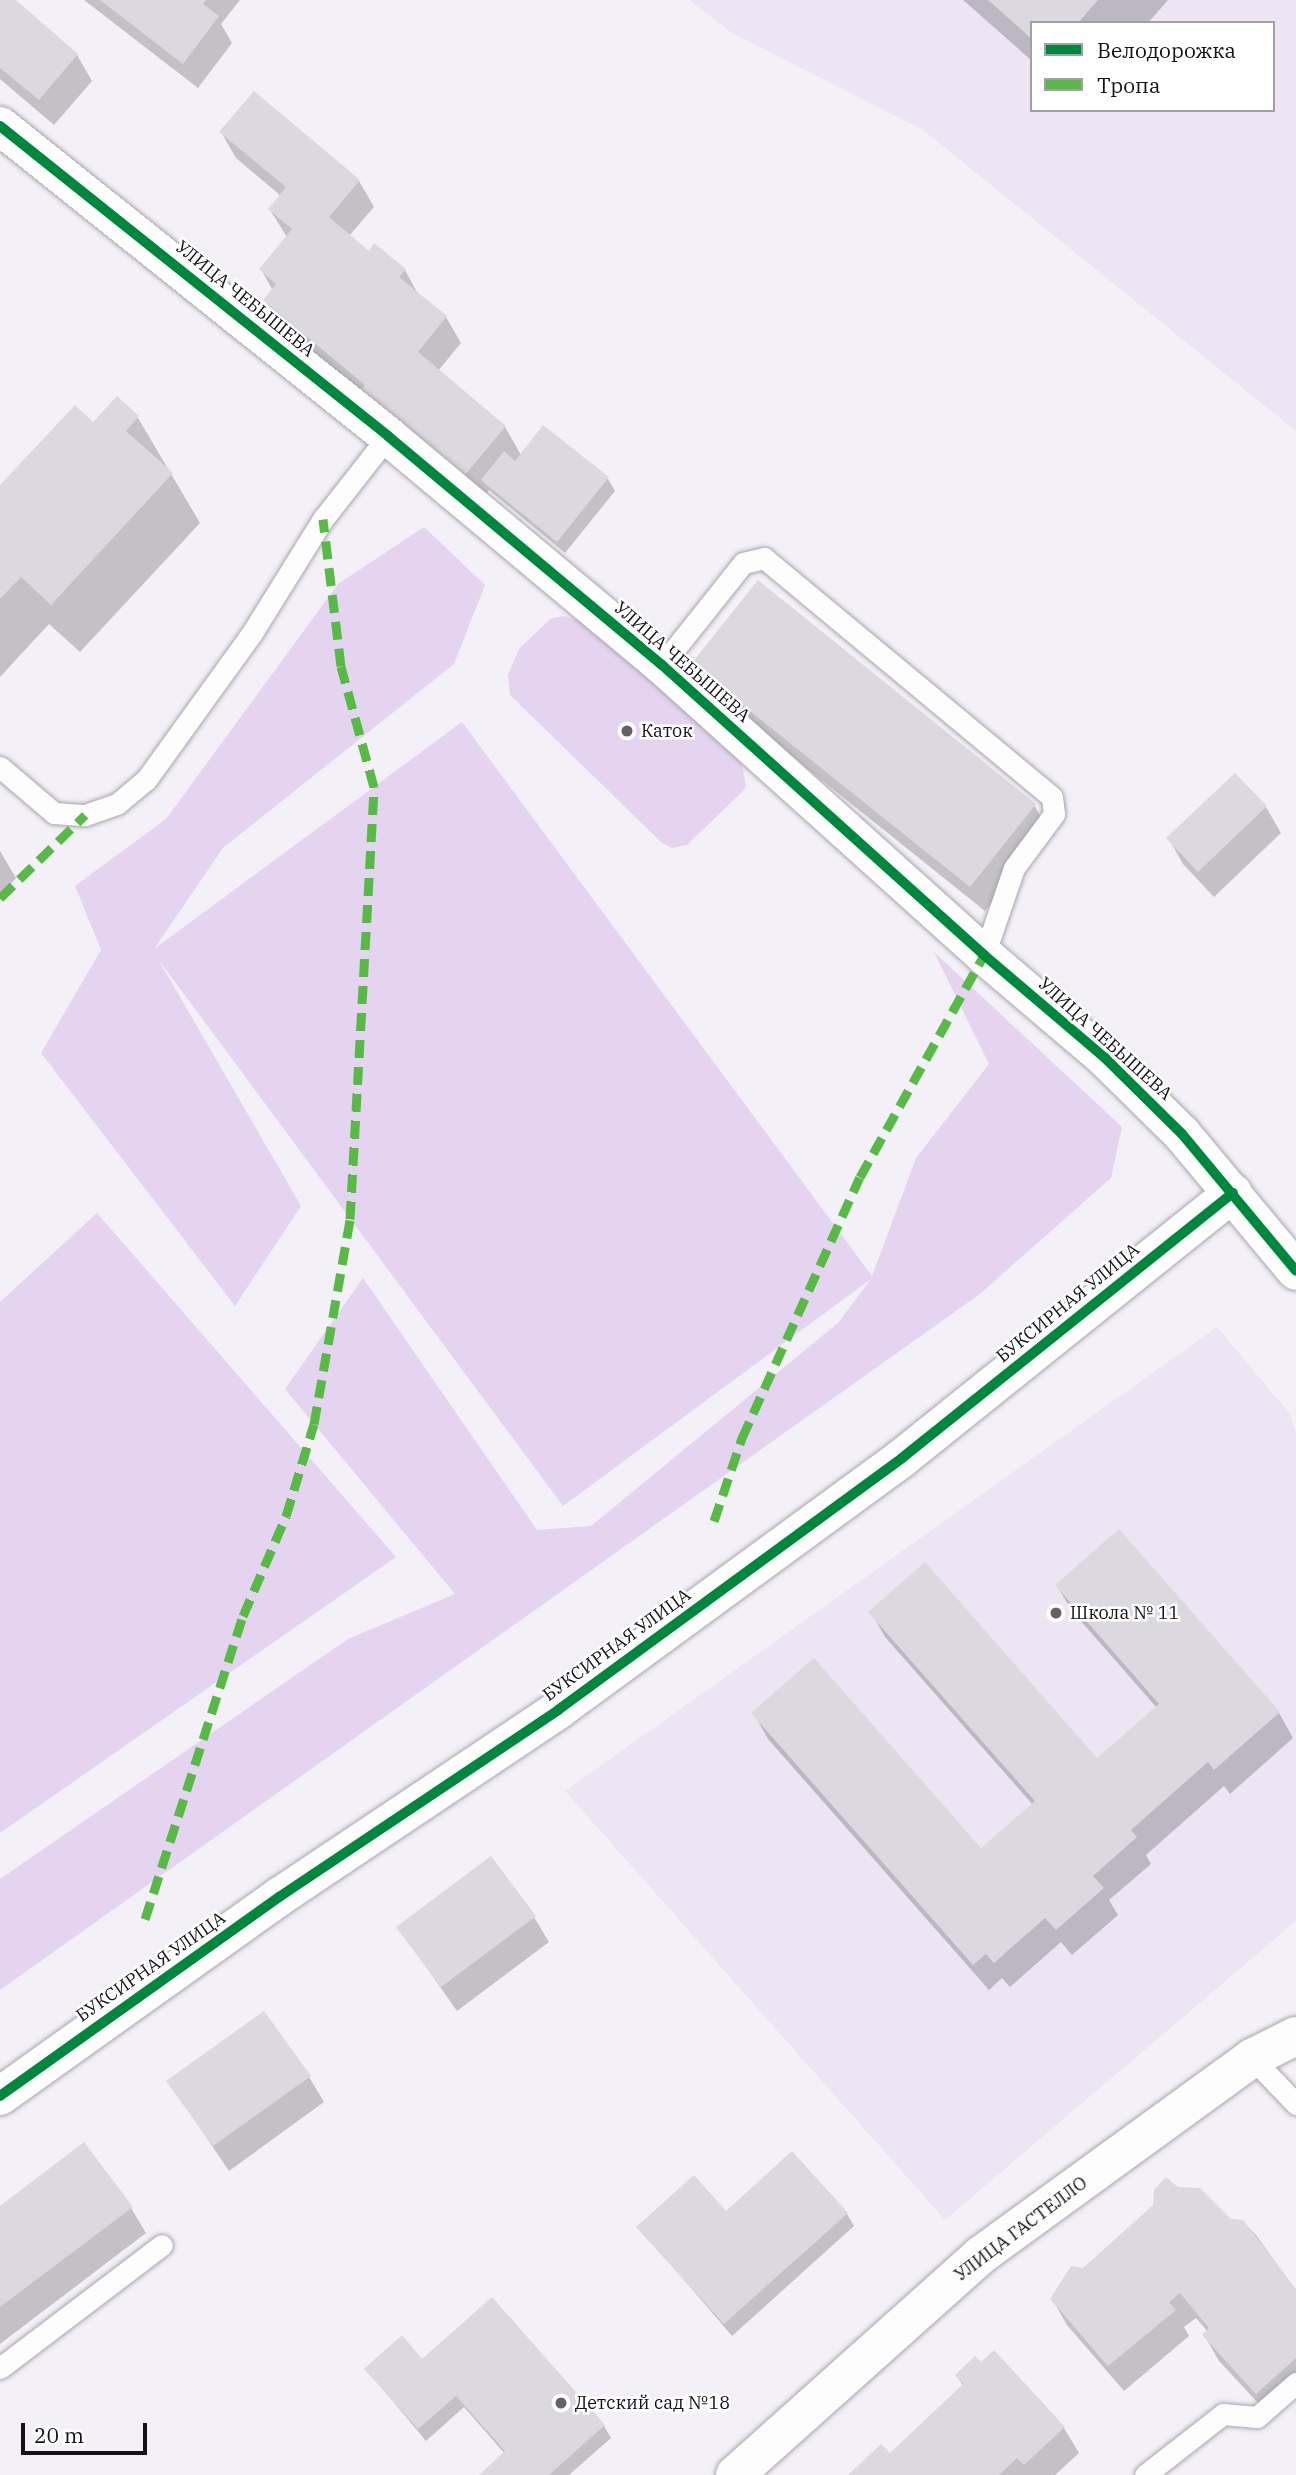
<!DOCTYPE html>
<html>
<head>
<meta charset="utf-8">
<style>
  body { margin:0 }
  #map { position:relative; width:1296px; height:2475px; overflow:hidden; background:#f4f0f8; font-family:"IBM Plex Serif",serif }
  div>[style] { position:absolute }
  .built>* { inset:0; background:#ede5f4 }
  .green>* { inset:0; background:#e4d4f0 }
  .shadow>* { inset:0; background:#0003 }
  .building>* { inset:0; background:#dcd8df }
  .roads { filter:drop-shadow(0 0 2px #a8a5ab) drop-shadow(0 0 2px #a8a5ab) }
  .service>* { height:21px; margin:-10.5px; padding:0 10.5px; transform-origin:10.5px; border-radius:10.5px; background:#fdfdfe }
  .minor>* { height:38px; margin:-19px; padding:0 19px; transform-origin:19px; border-radius:19px; background:#fdfdfe }
  .quiet>* { height:9px; margin-top:-4.5px; transform-origin:0; background:repeating-linear-gradient(90deg,#58b947 0 18px,transparent 0 27px) }
  .cycleway>* { height:10px; margin:-5px; padding:0 5px; transform-origin:5px; border-radius:5px; background:#00873e }
  .dots>* { width:19px; height:19px; translate:-50% -50%; box-sizing:border-box; border:4px solid #fff; border-radius:50% }
  span { translate:-50% -50%; white-space:nowrap; text-align:center; line-height:1.15; -webkit-text-stroke:5px #fff; paint-order:stroke }
  .street-label { font-size:18px; color:#151217 }
  .poi-label { font-size:18px; color:#151217 }
  .left { translate:0 -50%; text-align:left }
  .legend { position:absolute; left:1030px; top:21px; width:245px; height:91px; box-sizing:border-box; background:#fff; border:2px solid #a1a0a2; margin:0; padding:9px 12px; list-style:none; font-size:21px; color:#151217 }
  .legend li { display:flex; align-items:center; gap:14px; height:35px }
  .legend b { width:35px; border:2px solid #a1a0a2 }
  .scale { position:absolute; left:21px; top:2423px; width:126px; height:32px; box-sizing:border-box; border:4px solid #151217; border-top:0; padding-left:9px; font-size:21px; line-height:24px; white-space:nowrap; color:#151217; -webkit-text-stroke:5px #fff; paint-order:stroke }
</style>
</head>
<body>
<div id="map">
  <div class="built">
    <i style="clip-path:polygon(evenodd,689px 0,1296px 0,1296px 431px,923px 130px,732px 33px,689px 0,1032px 23px,1273px 23px,1273px 110px,1032px 110px,1032px 23px)"></i>
    <i style="clip-path:polygon(1217px 1327px,1291px 1415px,1296px 1434px,1296px 1921px,945px 2220px,565px 1791px)"></i>
  </div>
  <div class="green">
    <i style="clip-path:polygon(424px 527px,485px 585px,454px 664px,223px 848px,154px 949px,462px 722px,872px 1276px,916px 1158px,989px 1064px,934px 952px,1122px 1127px,1111px 1178px,980px 1294px,0 1990px,0 1879px,348px 1639px,455px 1594px,285px 1389px,363px 1278px,537px 1530px,591px 1526px,838px 1323px,871px 1279px,563px 1506px,158px 959px,301px 1206px,235px 1306px,41px 1053px,101px 950px,75px 886px,166px 819px,338px 584px)"></i>
    <i style="clip-path:polygon(563px 616px,589px 623px,742px 764px,746px 786px,743px 791px,687px 845px,672px 848px,662px 843px,510px 695px,508px 675px,519px 649px,550px 619px)"></i>
    <i style="clip-path:polygon(97px 1213px,396px 1557px,0 1833px,0 1302px)"></i>
  </div>
  <div class="shadow">
    <i style="clip-path:polygon(0 0,13px 0,77px 55px,92px 81px,54px 125px,0 79px)"></i>
    <i style="clip-path:polygon(84px 0,240px 0,221px 24px,232px 43px,198px 88px)"></i>
    <i style="clip-path:polygon(963px 0,1168px 0,1148px 23px,1032px 23px,1032px 61px)"></i>
    <i style="clip-path:polygon(221px 132px,359px 181px,374px 207px,349px 236px,369px 253px,405px 270px,419px 296px,446px 317px,461px 343px,438px 371px,505px 427px,521px 455px,544px 427px,608px 479px,615px 491px,565px 553px,489px 490px,476px 506px,280px 326px,265px 300px,273px 291px,261px 269px,287px 237px,270px 210px,281px 196px,236px 158px)"></i>
    <i style="clip-path:polygon(138px 418px,200px 523px,80px 652px,49px 624px,0 677px,0 488px,94px 425px)"></i>
    <i style="clip-path:polygon(693px 664px,1034px 805px,1049px 831px,985px 911px,708px 689px)"></i>
    <i style="clip-path:polygon(1235px 775px,1266px 807px,1281px 833px,1214px 897px,1183px 864px,1169px 839px)"></i>
    <i style="clip-path:polygon(0 851px,16px 878px,0 896px)"></i>
    <i style="clip-path:polygon(1057px 1586px,1279px 1713px,1293px 1738px,1230px 1794px,1224px 1786px,1146px 1855px,1151px 1864px,1109px 1900px,1118px 1915px,1072px 1955px,1061px 1942px,1010px 1987px,1002px 1978px,989px 1990px,768px 1739px,754px 1714px,981px 1851px,1033px 1805px,885px 1637px,871px 1612px,1097px 1761px,1157px 1708px,1072px 1611px)"></i>
    <i style="clip-path:polygon(534px 1917px,549px 1942px,457px 2011px,399px 1928px)"></i>
    <i style="clip-path:polygon(309px 2077px,324px 2102px,229px 2171px,169px 2082px)"></i>
    <i style="clip-path:polygon(0 2208px,131px 2208px,146px 2233px,0 2344px)"></i>
    <i style="clip-path:polygon(726px 2213px,847px 2214px,854px 2226px,732px 2336px,639px 2227px)"></i>
    <i style="clip-path:polygon(1231px 2220px,1242px 2221px,1256px 2235px,1296px 2291px,1296px 2397px,1272px 2418px,1219px 2361px,1204px 2335px,1208px 2332px,1196px 2318px,1184px 2327px,1189px 2336px,1124px 2391px,1067px 2325px,1052px 2299px,1083px 2270px)"></i>
    <i style="clip-path:polygon(422px 2361px,604px 2426px,611px 2438px,569px 2475px,481px 2475px,505px 2454px,464px 2407px,426px 2441px,366px 2369px)"></i>
    <i style="clip-path:polygon(957px 2376px,1064px 2428px,1079px 2453px,1055px 2475px,851px 2475px,890px 2455px,963px 2386px)"></i>
  </div>
  <div class="building">
    <i style="clip-path:polygon(0 0,16px 0,78px 54px,39px 100px,0 68px)"></i>
    <i style="clip-path:polygon(100px 0,206px 0,203px 4px,219px 16px,183px 64px)"></i>
    <i style="clip-path:polygon(988px 0,1098px 0,1078px 23px,1032px 23px,1032px 39px)"></i>
    <i style="clip-path:polygon(254px 91px,360px 180px,329px 217px,369px 251px,374px 243px,406px 269px,399px 277px,447px 316px,418px 352px,506px 426px,460px 481px,357px 395px,365px 385px,263px 300px,276px 284px,259px 269px,292px 229px,268px 209px,286px 187px,219px 132px)"></i>
    <i style="clip-path:polygon(117px 396px,139px 416px,126px 431px,173px 473px,51px 605px,21px 577px,0 599px,0 485px,75px 405px,93px 422px)"></i>
    <i style="clip-path:polygon(543px 425px,609px 477px,557px 542px,481px 480px,504px 451px,515px 461px)"></i>
    <i style="clip-path:polygon(758px 580px,1036px 804px,970px 887px,691px 664px)"></i>
    <i style="clip-path:polygon(1235px 773px,1267px 806px,1198px 872px,1166px 838px)"></i>
    <i style="clip-path:polygon(1119px 1529px,1280px 1712px,1214px 1770px,1208px 1762px,1131px 1830px,1137px 1837px,1093px 1876px,1104px 1888px,1056px 1930px,1045px 1918px,994px 1963px,986px 1954px,973px 1965px,751px 1713px,814px 1658px,981px 1848px,1035px 1801px,868px 1612px,925px 1562px,1097px 1758px,1159px 1704px,1055px 1585px)"></i>
    <i style="clip-path:polygon(491px 1856px,536px 1916px,441px 1987px,396px 1927px)"></i>
    <i style="clip-path:polygon(264px 2011px,311px 2076px,213px 2146px,166px 2081px)"></i>
    <i style="clip-path:polygon(84px 2142px,133px 2207px,0 2307px,0 2206px)"></i>
    <i style="clip-path:polygon(792px 2151px,848px 2213px,724px 2324px,636px 2227px,694px 2175px,726px 2211px)"></i>
    <i style="clip-path:polygon(1166px 2177px,1178px 2187px,1200px 2188px,1231px 2219px,1243px 2220px,1296px 2289px,1296px 2358px,1256px 2394px,1202px 2335px,1209px 2328px,1180px 2293px,1169px 2302px,1176px 2310px,1108px 2366px,1050px 2299px,1071px 2266px,1083px 2268px,1153px 2205px,1154px 2190px)"></i>
    <i style="clip-path:polygon(492px 2297px,605px 2425px,549px 2475px,479px 2475px,505px 2451px,456px 2396px,418px 2429px,364px 2369px,402px 2335px,422px 2359px)"></i>
    <i style="clip-path:polygon(994px 2350px,1065px 2427px,1024px 2465px,1017px 2458px,999px 2475px,848px 2475px,881px 2444px,890px 2453px,963px 2384px,955px 2375px,975px 2356px,981px 2362px)"></i>
  </div>
  <div class="roads">
    <div class="service">
      <i style="left:662px;top:665px;width:130px;rotate:-51.5deg"></i>
      <i style="left:743px;top:563px;width:22px;rotate:-13deg"></i>
      <i style="left:764px;top:558px;width:374px;rotate:39.7deg"></i>
      <i style="left:1052px;top:797px;width:17px;rotate:83deg"></i>
      <i style="left:1054px;top:814px;width:67px;rotate:126.5deg"></i>
      <i style="left:1014px;top:868px;width:92px;rotate:109deg"></i>
      <i style="left:0;top:767px;width:71px;rotate:40.4deg"></i>
      <i style="left:54px;top:813px;width:31px;rotate:4deg"></i>
      <i style="left:85px;top:815px;width:34px;rotate:-19deg"></i>
      <i style="left:117px;top:804px;width:38px;rotate:-40deg"></i>
      <i style="left:146px;top:780px;width:181px;rotate:-54.2deg"></i>
      <i style="left:252px;top:633px;width:134px;rotate:-58.1deg"></i>
      <i style="left:323px;top:519px;width:105px;rotate:-51.9deg"></i>
      <i style="left:1252px;top:2058px;width:64px;rotate:46.3deg"></i>
      <i style="left:0;top:2368px;width:203px;rotate:-37.2deg"></i>
      <i style="left:1145px;top:2475px;width:99px;rotate:-38deg"></i>
      <i style="left:1223px;top:2414px;width:34px;rotate:5deg"></i>
      <i style="left:1257px;top:2417px;width:52px;rotate:-41.1deg"></i>
    </div>
    <div class="minor">
      <i style="left:0;top:126px;width:497px;rotate:38.6deg"></i>
      <i style="left:388px;top:436px;width:357px;rotate:39.9deg"></i>
      <i style="left:662px;top:665px;width:433px;rotate:42deg"></i>
      <i style="left:984px;top:955px;width:159px;rotate:40.4deg"></i>
      <i style="left:1105px;top:1058px;width:108px;rotate:44.6deg"></i>
      <i style="left:1182px;top:1134px;width:178px;rotate:50.2deg"></i>
      <i style="left:0;top:2096px;width:343px;rotate:-35.5deg"></i>
      <i style="left:279px;top:1897px;width:336px;rotate:-33.8deg"></i>
      <i style="left:558px;top:1710px;width:426px;rotate:-36.2deg"></i>
      <i style="left:902px;top:1458px;width:424px;rotate:-38.7deg"></i>
      <i style="left:735px;top:2475px;width:330px;rotate:-41.8deg"></i>
      <i style="left:981px;top:2255px;width:335px;rotate:-36deg"></i>
      <i style="left:1252px;top:2058px;width:49px;rotate:-26.6deg"></i>
    </div>
  </div>
  <div class="quiet">
    <i style="left:0;top:898px;width:119px;rotate:-44.3deg"></i>
    <i style="left:714px;top:1521px;width:88px;rotate:-71.4deg"></i>
    <i style="left:742px;top:1438px;width:286px;rotate:-65.7deg"></i>
    <i style="left:860px;top:1177px;width:254px;rotate:-60.8deg"></i>
    <i style="left:145px;top:1919px;width:318px;rotate:-72.1deg"></i>
    <i style="left:243px;top:1616px;width:109px;rotate:-66.7deg"></i>
    <i style="left:286px;top:1516px;width:96px;rotate:-73.1deg"></i>
    <i style="left:314px;top:1424px;width:208px;rotate:-80deg"></i>
    <i style="left:350px;top:1219px;width:433px;rotate:-86.8deg"></i>
    <i style="left:374px;top:787px;width:125px;rotate:-105.3deg"></i>
    <i style="left:341px;top:666px;width:148px;rotate:-97deg"></i>
  </div>
  <div class="cycleway">
    <i style="left:0;top:126px;width:497px;rotate:38.6deg"></i>
    <i style="left:388px;top:436px;width:357px;rotate:39.9deg"></i>
    <i style="left:662px;top:665px;width:433px;rotate:42deg"></i>
    <i style="left:984px;top:955px;width:159px;rotate:40.4deg"></i>
    <i style="left:1105px;top:1058px;width:108px;rotate:44.6deg"></i>
    <i style="left:1182px;top:1134px;width:178px;rotate:50.2deg"></i>
    <i style="left:0;top:2096px;width:343px;rotate:-35.5deg"></i>
    <i style="left:279px;top:1897px;width:336px;rotate:-33.8deg"></i>
    <i style="left:558px;top:1710px;width:426px;rotate:-36.2deg"></i>
    <i style="left:902px;top:1458px;width:424px;rotate:-38.7deg"></i>
  </div>
  <div class="dots">
    <i style="left:627px;top:731px;background:#636066"></i>
    <i style="left:1056px;top:1613px;background:#636066"></i>
    <i style="left:561px;top:2403px;background:#636066"></i>
  </div>
  <div class="street-label">
    <span style="left:245px;top:299px;rotate:39deg">УЛИЦА ЧЕБЫШЕВА</span>
    <span style="left:682px;top:662px;rotate:41deg">УЛИЦА ЧЕБЫШЕВА</span>
    <span style="left:1105px;top:1039px;rotate:42deg">УЛИЦА ЧЕБЫШЕВА</span>
    <span style="left:1068px;top:1303px;rotate:-39deg">БУКСИРНАЯ УЛИЦА</span>
    <span style="left:617px;top:1645px;rotate:-36deg">БУКСИРНАЯ УЛИЦА</span>
    <span style="left:151px;top:1967px;rotate:-35deg">БУКСИРНАЯ УЛИЦА</span>
    <span style="left:1021px;top:2229px;rotate:-37deg">УЛИЦА ГАСТЕЛЛО</span>
  </div>
  <div class="poi-label">
    <span class="left" style="left:641px;top:731px">Каток</span>
    <span class="left" style="left:1070px;top:1613px">Школа № 11</span>
    <span class="left" style="left:575px;top:2403px">Детский сад №18</span>
  </div>
  <ul class="legend">
  <li><b style="height:9px;background:#00873e"></b>Велодорожка</li>
  <li><b style="height:9px;background:#58b947"></b>Тропа</li>
  </ul>
  <div class="scale">20 m</div>
</div>
</body>
</html>
